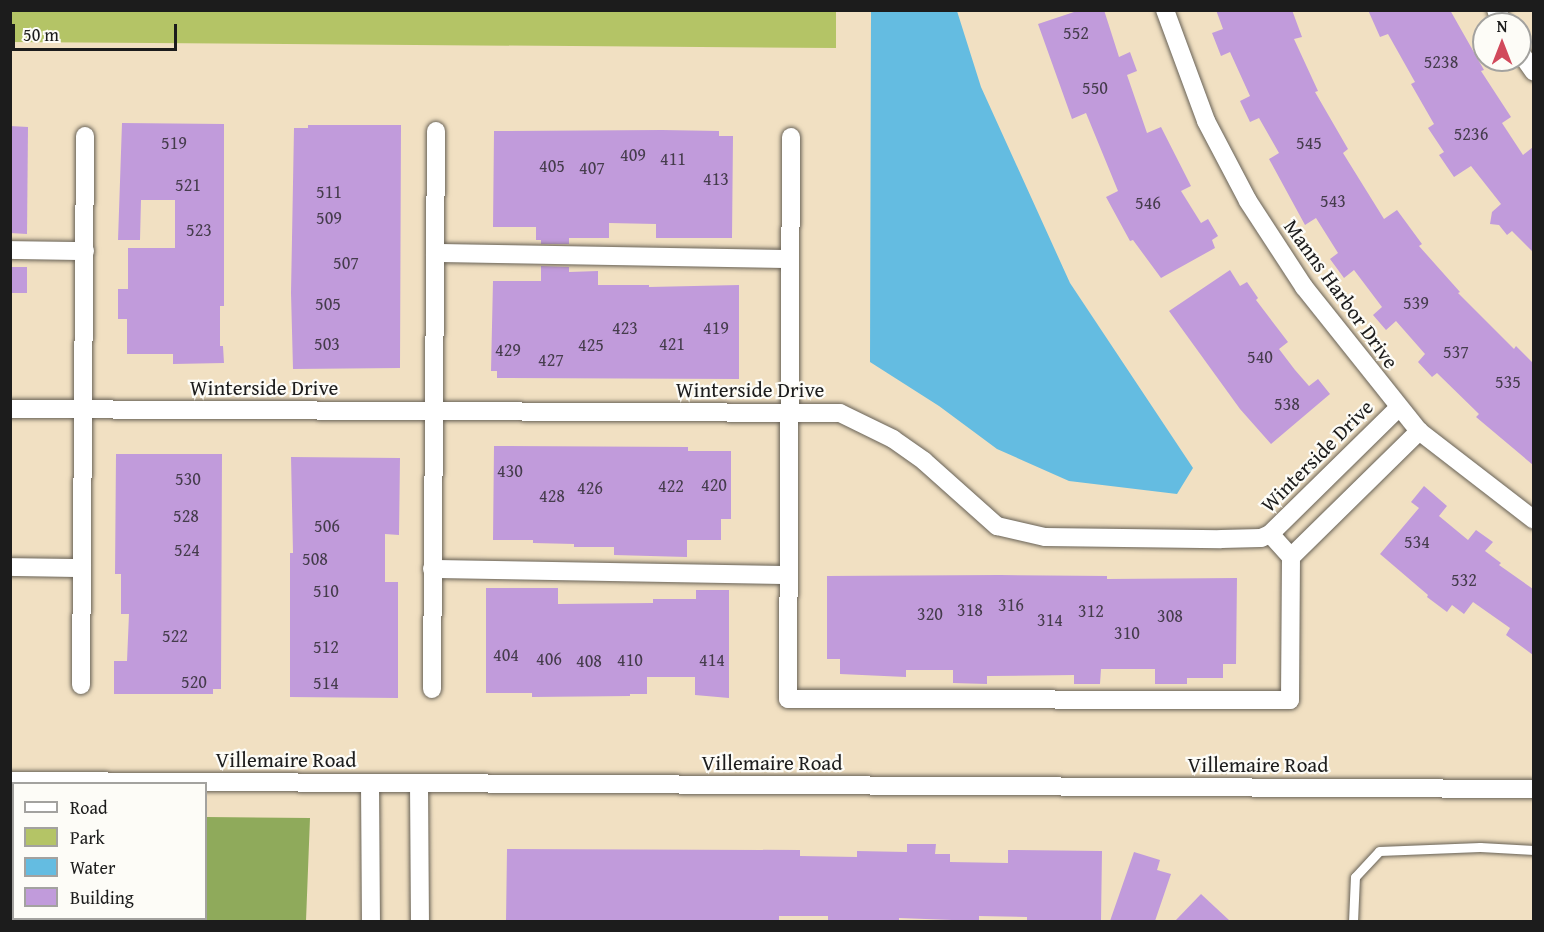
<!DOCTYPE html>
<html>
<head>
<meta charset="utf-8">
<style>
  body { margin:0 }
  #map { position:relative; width:1544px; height:932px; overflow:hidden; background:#f1e0c2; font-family:"Gentium Book Plus",serif }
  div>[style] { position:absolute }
  .green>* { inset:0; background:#b4c466 }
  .forest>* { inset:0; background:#8faa5b }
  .water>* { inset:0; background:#64bce1 }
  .building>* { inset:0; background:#c19bdb }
  .roads { filter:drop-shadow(0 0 2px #676156) drop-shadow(0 0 2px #676156) }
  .lane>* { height:9px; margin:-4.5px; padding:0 4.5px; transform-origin:4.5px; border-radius:4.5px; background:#fff }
  .street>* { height:18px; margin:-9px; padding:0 9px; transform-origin:9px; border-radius:9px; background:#fff }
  span { translate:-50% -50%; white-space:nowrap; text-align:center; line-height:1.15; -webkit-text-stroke:4.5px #fdfcf7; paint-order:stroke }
  .number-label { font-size:18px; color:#453c4c }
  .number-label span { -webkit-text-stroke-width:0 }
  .street-label { font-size:21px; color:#1c1c1c }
  .frame { position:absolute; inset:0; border:12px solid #1c1c1c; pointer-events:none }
  .legend { position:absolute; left:12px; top:782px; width:195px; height:138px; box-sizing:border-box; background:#fdfcf7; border:2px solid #a3a29f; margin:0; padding:8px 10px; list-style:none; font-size:18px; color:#1c1c1c }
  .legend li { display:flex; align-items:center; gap:12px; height:30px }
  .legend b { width:30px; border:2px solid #a3a29f }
  .north { position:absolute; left:1472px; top:12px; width:60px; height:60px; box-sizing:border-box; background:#fdfcf7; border:2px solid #a3a29f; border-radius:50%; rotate:0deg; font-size:16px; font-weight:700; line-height:24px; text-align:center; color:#1c1c1c }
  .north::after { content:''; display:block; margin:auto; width:21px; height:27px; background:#d1495b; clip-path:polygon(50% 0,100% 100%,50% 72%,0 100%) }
  .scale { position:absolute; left:12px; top:24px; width:165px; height:27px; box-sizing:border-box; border:3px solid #1c1c1c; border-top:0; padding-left:8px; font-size:18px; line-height:21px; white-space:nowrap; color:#1c1c1c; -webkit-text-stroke:4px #fdfcf7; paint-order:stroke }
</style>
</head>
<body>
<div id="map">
  <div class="green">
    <i style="clip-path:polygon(11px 10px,836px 10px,836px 48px,11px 42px)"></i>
  </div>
  <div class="forest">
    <i style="clip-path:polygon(11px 814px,14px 814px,14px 918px,206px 918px,206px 817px,310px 818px,306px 921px,11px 921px)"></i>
  </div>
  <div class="water">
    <i style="clip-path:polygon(871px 11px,957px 11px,981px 87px,1070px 283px,1193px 468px,1177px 494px,1069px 481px,997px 449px,939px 406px,870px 362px)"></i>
  </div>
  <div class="building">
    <i style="clip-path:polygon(1080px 10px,1104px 10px,1119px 57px,1130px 52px,1137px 71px,1127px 75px,1147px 133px,1161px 127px,1191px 186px,1181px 191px,1201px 223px,1208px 219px,1218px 236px,1212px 240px,1215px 248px,1161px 278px,1133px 240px,1130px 241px,1106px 197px,1118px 191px,1086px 113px,1072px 119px,1038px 24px)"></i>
    <i style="clip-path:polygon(1216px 10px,1292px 10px,1302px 37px,1294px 39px,1318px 91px,1315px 92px,1348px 149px,1343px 153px,1384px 219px,1397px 210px,1422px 244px,1419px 246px,1460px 292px,1458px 293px,1514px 349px,1516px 346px,1533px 363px,1533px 465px,1476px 417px,1479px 414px,1437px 373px,1432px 377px,1418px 362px,1425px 354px,1396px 321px,1386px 330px,1373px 315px,1382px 307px,1354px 270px,1344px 278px,1330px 259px,1338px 253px,1316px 218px,1305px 225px,1269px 159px,1279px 153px,1259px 118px,1250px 122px,1240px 101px,1250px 96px,1230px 52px,1221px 56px,1212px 33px,1223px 29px)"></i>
    <i style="clip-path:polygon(1368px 10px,1450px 10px,1484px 70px,1481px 71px,1511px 117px,1502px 123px,1523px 155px,1533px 147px,1533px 252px,1512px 231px,1507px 235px,1499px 225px,1490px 224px,1492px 212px,1501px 204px,1471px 166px,1454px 177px,1439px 155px,1444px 152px,1428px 128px,1434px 124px,1411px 84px,1415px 82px,1388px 34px,1380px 37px)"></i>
    <i style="clip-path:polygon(122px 123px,224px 124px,224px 306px,220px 306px,220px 346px,223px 346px,224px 363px,173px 364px,173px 354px,127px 354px,127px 319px,118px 319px,118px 289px,128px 289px,128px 248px,175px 248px,175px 200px,141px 200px,140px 240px,118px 240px)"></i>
    <i style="clip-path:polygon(308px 125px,401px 125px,400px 368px,293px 369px,291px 293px,294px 128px,308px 128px)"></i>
    <i style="clip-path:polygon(10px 126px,28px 127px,27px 234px,10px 233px)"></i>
    <i style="clip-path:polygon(662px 130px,719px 131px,719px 136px,733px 136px,732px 238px,656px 238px,656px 224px,609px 223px,609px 238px,569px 238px,569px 244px,541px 244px,541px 240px,536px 240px,536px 227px,493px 227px,494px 131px)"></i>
    <i style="clip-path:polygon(541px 266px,569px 267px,569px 272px,598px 271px,598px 285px,649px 285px,649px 287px,739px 285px,739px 379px,497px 378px,497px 371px,491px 371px,493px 281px,541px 281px)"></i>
    <i style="clip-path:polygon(10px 267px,27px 267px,27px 293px,10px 293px)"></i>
    <i style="clip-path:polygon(1230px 270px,1240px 286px,1247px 282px,1258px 298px,1256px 300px,1288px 342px,1279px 349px,1295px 370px,1309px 386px,1318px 379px,1330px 394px,1271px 444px,1240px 409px,1169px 311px)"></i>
    <i style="clip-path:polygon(494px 446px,688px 447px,688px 451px,731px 451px,731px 519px,721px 519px,721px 540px,687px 540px,687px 557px,614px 555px,614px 547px,574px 547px,574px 544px,533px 543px,533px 540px,493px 540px)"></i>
    <i style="clip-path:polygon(116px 454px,222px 454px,221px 689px,213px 689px,213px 694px,114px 694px,114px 661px,127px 661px,129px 614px,121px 614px,121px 574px,115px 574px)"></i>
    <i style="clip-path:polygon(291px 457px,400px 458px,399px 535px,385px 534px,385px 582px,398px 582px,398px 698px,290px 697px,290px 553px,293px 553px)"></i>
    <i style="clip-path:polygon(1424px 486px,1447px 506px,1439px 516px,1468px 540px,1476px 530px,1493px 542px,1485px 551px,1501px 563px,1499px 565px,1533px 589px,1533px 655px,1506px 635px,1510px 628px,1473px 602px,1464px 614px,1452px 605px,1447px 612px,1427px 597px,1428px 595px,1380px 554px,1419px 508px,1411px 502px)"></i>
    <i style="clip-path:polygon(1000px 575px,1107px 576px,1107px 579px,1237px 578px,1236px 664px,1223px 664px,1223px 678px,1187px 678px,1187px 684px,1155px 684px,1155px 669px,1101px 669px,1100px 684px,1074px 684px,1074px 675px,987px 676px,987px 684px,953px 683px,953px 670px,906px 670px,906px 677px,840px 674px,840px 659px,827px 659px,827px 576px)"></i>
    <i style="clip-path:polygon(486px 588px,558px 588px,558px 604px,653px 603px,653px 599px,696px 599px,696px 590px,729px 590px,729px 698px,695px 695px,695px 677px,647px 677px,647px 694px,630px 694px,630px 696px,532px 697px,532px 693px,486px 693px)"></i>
    <i style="clip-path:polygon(907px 844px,936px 844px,935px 854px,950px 854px,950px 862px,1008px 863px,1008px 850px,1102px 851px,1101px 921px,1027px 921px,1027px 917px,979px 916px,979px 921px,899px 918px,899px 921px,828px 921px,828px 916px,779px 916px,779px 921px,506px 921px,507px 849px,800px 850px,800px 856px,857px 857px,857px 851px,907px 852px)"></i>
    <i style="clip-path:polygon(1134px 852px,1160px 860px,1157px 870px,1171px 874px,1155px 921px,1110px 921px)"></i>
    <i style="clip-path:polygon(1201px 894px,1230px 921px,1175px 921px)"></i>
  </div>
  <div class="roads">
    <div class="lane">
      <i style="left:1353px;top:922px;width:45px;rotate:-87.5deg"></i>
      <i style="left:1355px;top:877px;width:35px;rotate:-47deg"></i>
      <i style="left:1379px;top:851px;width:101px;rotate:-2.3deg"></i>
      <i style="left:1480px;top:847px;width:54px;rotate:3.2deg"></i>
    </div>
    <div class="street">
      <i style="left:1165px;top:10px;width:118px;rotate:69.7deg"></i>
      <i style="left:1206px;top:121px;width:90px;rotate:62.3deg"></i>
      <i style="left:1248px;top:201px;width:103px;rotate:56.9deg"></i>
      <i style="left:1304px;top:287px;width:184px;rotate:51.4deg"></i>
      <i style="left:1419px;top:431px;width:145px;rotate:37.7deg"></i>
      <i style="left:1496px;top:10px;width:16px;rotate:60deg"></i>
      <i style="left:1520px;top:52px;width:24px;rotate:55deg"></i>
      <i style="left:791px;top:137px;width:562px;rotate:90.31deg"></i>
      <i style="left:788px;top:699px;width:502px;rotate:0.11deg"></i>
      <i style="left:1290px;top:700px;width:143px;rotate:-89.6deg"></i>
      <i style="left:1291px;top:557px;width:31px;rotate:-132deg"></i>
      <i style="left:10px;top:250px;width:75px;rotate:0.8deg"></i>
      <i style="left:435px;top:253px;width:355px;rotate:1deg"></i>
      <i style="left:10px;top:409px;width:830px;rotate:0.28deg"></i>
      <i style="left:840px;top:413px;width:59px;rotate:26.1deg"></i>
      <i style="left:893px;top:439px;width:38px;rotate:35deg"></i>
      <i style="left:924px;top:461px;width:98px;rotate:41.7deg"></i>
      <i style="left:997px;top:526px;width:49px;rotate:12.9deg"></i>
      <i style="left:1045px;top:537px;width:176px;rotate:0.7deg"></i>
      <i style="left:1221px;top:539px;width:40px;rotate:-1.4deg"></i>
      <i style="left:1261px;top:538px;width:10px;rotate:-24deg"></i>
      <i style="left:1270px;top:534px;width:180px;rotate:-44.5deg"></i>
      <i style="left:1291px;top:557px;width:180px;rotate:-44.5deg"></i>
      <i style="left:10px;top:567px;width:72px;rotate:0.8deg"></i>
      <i style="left:432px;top:569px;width:356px;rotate:1deg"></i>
      <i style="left:81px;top:685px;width:549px;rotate:-89.58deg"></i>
      <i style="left:432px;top:689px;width:558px;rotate:-89.59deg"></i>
      <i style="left:10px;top:781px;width:1524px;rotate:0.3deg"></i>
      <i style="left:370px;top:783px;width:139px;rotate:89.6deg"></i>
      <i style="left:419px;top:783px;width:139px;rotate:89.6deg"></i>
    </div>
  </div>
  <div class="number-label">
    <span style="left:1076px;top:33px">552</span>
    <span style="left:1441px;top:62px">5238</span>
    <span style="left:1095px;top:88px">550</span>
    <span style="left:1471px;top:134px">5236</span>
    <span style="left:174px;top:143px">519</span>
    <span style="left:1309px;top:143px">545</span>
    <span style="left:633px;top:155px">409</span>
    <span style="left:673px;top:159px">411</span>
    <span style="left:552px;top:166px">405</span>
    <span style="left:592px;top:168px">407</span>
    <span style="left:716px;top:179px">413</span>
    <span style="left:188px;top:185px">521</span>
    <span style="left:329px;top:192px">511</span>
    <span style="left:1333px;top:201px">543</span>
    <span style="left:1148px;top:203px">546</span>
    <span style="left:329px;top:218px">509</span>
    <span style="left:199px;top:230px">523</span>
    <span style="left:346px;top:263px">507</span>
    <span style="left:1416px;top:303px">539</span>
    <span style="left:328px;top:304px">505</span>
    <span style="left:625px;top:328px">423</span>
    <span style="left:716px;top:328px">419</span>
    <span style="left:327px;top:344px">503</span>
    <span style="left:672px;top:344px">421</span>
    <span style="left:591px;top:345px">425</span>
    <span style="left:508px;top:350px">429</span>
    <span style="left:1456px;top:352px">537</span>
    <span style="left:1260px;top:357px">540</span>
    <span style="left:551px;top:360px">427</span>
    <span style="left:1508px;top:382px">535</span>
    <span style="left:1287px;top:404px">538</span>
    <span style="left:510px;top:471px">430</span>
    <span style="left:188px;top:479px">530</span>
    <span style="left:714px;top:485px">420</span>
    <span style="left:671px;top:486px">422</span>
    <span style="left:590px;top:488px">426</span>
    <span style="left:552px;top:496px">428</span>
    <span style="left:186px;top:516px">528</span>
    <span style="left:327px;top:526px">506</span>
    <span style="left:1417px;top:542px">534</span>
    <span style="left:187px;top:550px">524</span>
    <span style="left:315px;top:559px">508</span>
    <span style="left:1464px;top:580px">532</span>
    <span style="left:326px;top:591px">510</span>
    <span style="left:1011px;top:605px">316</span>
    <span style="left:970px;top:610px">318</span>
    <span style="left:1091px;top:611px">312</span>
    <span style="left:930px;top:614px">320</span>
    <span style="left:1170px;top:616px">308</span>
    <span style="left:1050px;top:620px">314</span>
    <span style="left:1127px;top:633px">310</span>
    <span style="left:175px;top:636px">522</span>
    <span style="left:326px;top:647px">512</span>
    <span style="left:506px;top:655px">404</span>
    <span style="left:549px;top:659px">406</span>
    <span style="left:630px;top:660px">410</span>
    <span style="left:712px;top:660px">414</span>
    <span style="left:589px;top:661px">408</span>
    <span style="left:194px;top:682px">520</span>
    <span style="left:326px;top:683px">514</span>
  </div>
  <div class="street-label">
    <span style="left:1341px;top:294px;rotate:54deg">Manns Harbor Drive</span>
    <span style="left:264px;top:388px">Winterside Drive</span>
    <span style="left:750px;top:390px">Winterside Drive</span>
    <span style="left:1317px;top:456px;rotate:-45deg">Winterside Drive</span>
    <span style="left:286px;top:760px">Villemaire Road</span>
    <span style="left:772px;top:763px">Villemaire Road</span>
    <span style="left:1258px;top:765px">Villemaire Road</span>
  </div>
  <div class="frame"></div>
  <ul class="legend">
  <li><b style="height:8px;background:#fff"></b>Road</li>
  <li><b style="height:16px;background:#b4c466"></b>Park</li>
  <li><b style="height:16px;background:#64bce1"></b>Water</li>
  <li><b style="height:16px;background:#c19bdb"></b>Building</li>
  </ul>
  <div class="north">N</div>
  <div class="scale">50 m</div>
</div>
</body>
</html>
